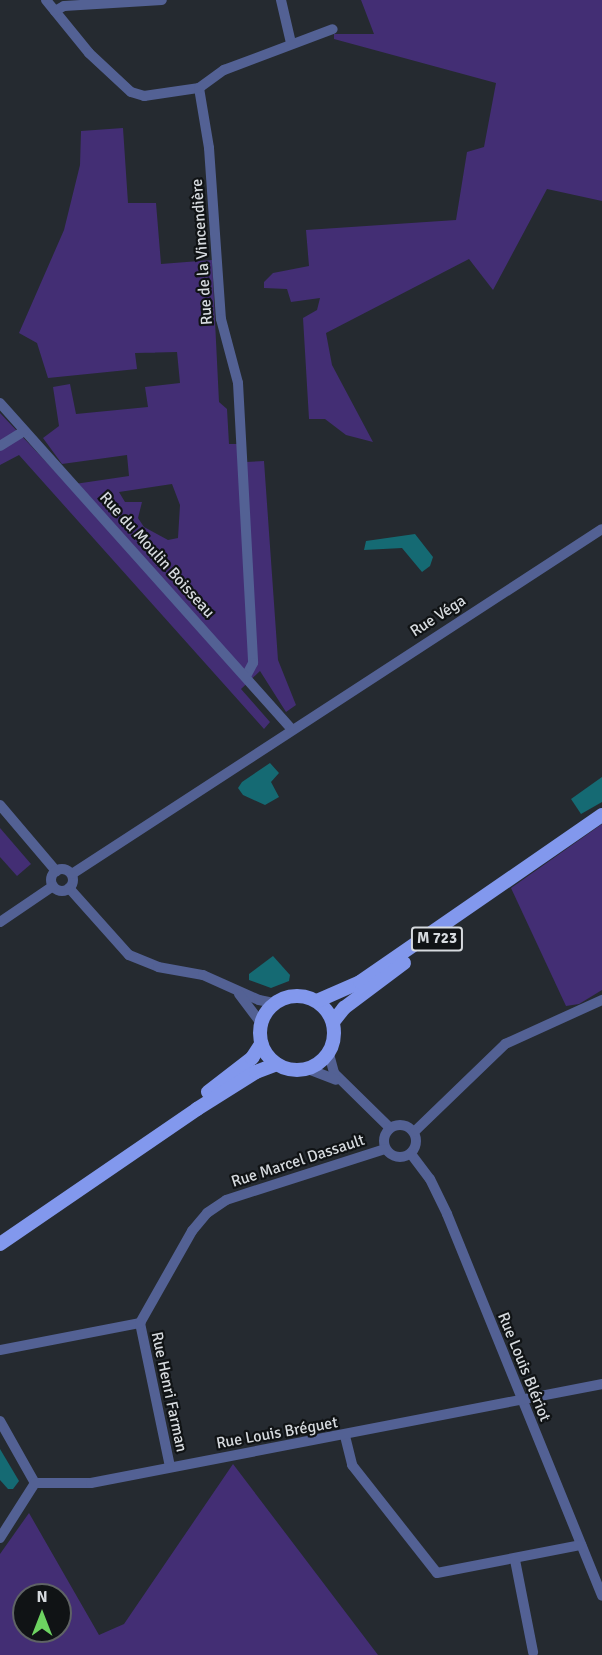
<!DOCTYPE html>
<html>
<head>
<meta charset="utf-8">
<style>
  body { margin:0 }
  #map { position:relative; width:602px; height:1655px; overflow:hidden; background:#252a30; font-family:Signika,sans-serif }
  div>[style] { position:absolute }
  .green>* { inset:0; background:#432e74 }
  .water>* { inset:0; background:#156a73 }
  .minor>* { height:10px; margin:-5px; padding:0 5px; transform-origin:5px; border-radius:5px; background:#536194 }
  .minor>.ring { margin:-5px; padding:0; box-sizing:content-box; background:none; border:10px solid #536194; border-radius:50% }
  .major>* { height:14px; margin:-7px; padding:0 7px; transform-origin:7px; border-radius:7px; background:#8298ed }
  .major>.ring { margin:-7px; padding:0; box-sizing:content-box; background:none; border:14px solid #8298ed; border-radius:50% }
  span { translate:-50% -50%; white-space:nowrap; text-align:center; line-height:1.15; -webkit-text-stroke:4.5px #101315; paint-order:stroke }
  .shield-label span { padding:2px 4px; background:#101315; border:2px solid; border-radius:4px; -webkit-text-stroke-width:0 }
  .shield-label { font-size:15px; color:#d6dade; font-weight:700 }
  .street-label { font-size:16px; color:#d6dade }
  .north { position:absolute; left:12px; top:1583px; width:60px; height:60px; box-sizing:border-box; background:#101315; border:2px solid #5f6365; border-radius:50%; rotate:0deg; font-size:16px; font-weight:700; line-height:24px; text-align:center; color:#d6dade }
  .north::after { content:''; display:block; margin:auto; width:21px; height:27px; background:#6dd361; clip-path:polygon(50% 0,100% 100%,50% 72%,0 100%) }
</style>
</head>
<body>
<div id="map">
  <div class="green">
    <i style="clip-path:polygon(361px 0,602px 0,602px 201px,547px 189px,493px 290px,469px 259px,326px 333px,332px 365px,373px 442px,346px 435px,325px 419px,309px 419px,303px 318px,317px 310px,320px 298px,291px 302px,287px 289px,264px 288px,264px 282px,273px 273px,309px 266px,306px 230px,456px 220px,467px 152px,484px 147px,496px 83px,334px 39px,334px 34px,374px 34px)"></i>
    <i style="clip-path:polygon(evenodd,123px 128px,128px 203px,156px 203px,161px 264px,212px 260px,219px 402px,227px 409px,229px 444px,245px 444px,246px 462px,264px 461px,278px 660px,296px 705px,286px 712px,260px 671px,241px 689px,270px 722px,264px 729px,19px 455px,0 465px,0 413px,68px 485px,129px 476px,127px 455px,62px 464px,43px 438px,59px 426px,53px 387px,70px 384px,76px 414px,148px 407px,145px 387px,180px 383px,177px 352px,135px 353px,137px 369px,48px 378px,37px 343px,19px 333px,64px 230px,80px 165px,81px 131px,123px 128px,172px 484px,180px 505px,178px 538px,168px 540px,144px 527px,138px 518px,142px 502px,125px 502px,119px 492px,172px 484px)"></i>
    <i style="clip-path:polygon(602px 824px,602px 990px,579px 1004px,566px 1006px,511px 888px)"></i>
    <i style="clip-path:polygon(0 828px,31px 864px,17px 876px,0 857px)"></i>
    <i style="clip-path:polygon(evenodd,233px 1464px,378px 1655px,0 1655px,0 1554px,29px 1513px,99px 1635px,124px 1624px,233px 1464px,24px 1595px,60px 1595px,60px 1631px,24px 1631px,24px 1595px)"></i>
  </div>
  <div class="water">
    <i style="clip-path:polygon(415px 534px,433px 557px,430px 566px,422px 572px,402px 548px,364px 550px,366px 541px)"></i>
    <i style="clip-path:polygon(270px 763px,279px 773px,271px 782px,279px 797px,265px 805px,243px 795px,238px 788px,242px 782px)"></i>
    <i style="clip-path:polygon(602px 777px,602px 802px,581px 814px,571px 799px)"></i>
    <i style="clip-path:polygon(273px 956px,290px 975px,289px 981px,271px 988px,249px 980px,249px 974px)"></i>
    <i style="clip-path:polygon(0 1449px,19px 1481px,13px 1489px,8px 1489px,0 1480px)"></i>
  </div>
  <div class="minor">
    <i style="left:46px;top:0;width:68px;rotate:50.9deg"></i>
    <i style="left:89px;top:53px;width:57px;rotate:42.9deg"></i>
    <i style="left:131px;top:92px;width:14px;rotate:17deg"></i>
    <i style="left:144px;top:96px;width:56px;rotate:-8.3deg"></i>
    <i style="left:199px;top:88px;width:61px;rotate:80.5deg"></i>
    <i style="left:209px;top:148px;width:171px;rotate:86deg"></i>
    <i style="left:221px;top:319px;width:66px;rotate:75.1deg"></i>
    <i style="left:238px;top:383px;width:280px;rotate:86.9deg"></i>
    <i style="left:253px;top:663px;width:15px;rotate:118deg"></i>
    <i style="left:281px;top:0;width:44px;rotate:76.9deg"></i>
    <i style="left:55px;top:11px;width:10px;rotate:-29deg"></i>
    <i style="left:64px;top:6px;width:98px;rotate:-3.5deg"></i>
    <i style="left:199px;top:88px;width:31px;rotate:-36deg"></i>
    <i style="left:224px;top:70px;width:116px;rotate:-20.6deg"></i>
    <i style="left:0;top:403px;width:437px;rotate:48.2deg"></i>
    <i style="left:0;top:446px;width:28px;rotate:-32deg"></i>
    <i style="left:0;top:805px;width:87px;rotate:49.7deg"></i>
    <i class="ring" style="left:51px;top:869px;width:12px;height:12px"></i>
    <i style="left:72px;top:874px;width:632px;rotate:-33.06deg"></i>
    <i style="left:69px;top:888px;width:90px;rotate:48.2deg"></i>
    <i style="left:129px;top:955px;width:31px;rotate:22deg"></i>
    <i style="left:158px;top:967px;width:46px;rotate:10.1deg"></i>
    <i style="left:203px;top:975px;width:61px;rotate:24.1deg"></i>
    <i style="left:259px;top:1000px;width:16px;rotate:11deg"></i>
    <i style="left:0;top:922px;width:64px;rotate:-34.2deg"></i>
    <i style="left:239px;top:994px;width:36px;rotate:53deg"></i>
    <i style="left:329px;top:1054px;width:20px;rotate:75deg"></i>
    <i style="left:334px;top:1073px;width:78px;rotate:44.5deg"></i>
    <i style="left:308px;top:1069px;width:30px;rotate:21deg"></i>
    <i class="ring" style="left:384px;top:1125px;width:22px;height:22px"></i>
    <i style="left:414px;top:1132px;width:127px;rotate:-44deg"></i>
    <i style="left:505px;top:1044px;width:107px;rotate:-24.4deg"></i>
    <i style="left:411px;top:1154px;width:31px;rotate:53deg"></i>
    <i style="left:430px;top:1179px;width:39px;rotate:64deg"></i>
    <i style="left:447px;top:1214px;width:412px;rotate:67.9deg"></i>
    <i style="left:140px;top:1323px;width:147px;rotate:78.2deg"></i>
    <i style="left:0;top:1350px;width:143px;rotate:-10.9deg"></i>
    <i style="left:140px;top:1323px;width:106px;rotate:-60.5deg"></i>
    <i style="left:192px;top:1231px;width:23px;rotate:-50deg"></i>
    <i style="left:207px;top:1213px;width:23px;rotate:-34deg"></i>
    <i style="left:226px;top:1200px;width:167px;rotate:-17.8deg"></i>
    <i style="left:0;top:1421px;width:71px;rotate:60.6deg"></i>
    <i style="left:345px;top:1436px;width:30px;rotate:76deg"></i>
    <i style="left:352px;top:1465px;width:137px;rotate:51.8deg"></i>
    <i style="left:437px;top:1573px;width:147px;rotate:-11deg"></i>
    <i style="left:35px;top:1483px;width:56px"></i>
    <i style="left:91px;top:1483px;width:521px;rotate:-10.96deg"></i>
    <i style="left:0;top:1538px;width:65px;rotate:-57.5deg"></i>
    <i style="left:515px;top:1560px;width:94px;rotate:78.9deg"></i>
  </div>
  <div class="major">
    <i class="ring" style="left:260px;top:996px;width:60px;height:60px"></i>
    <i style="left:317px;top:1001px;width:47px;rotate:-23.8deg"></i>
    <i style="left:360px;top:982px;width:294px;rotate:-34.6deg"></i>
    <i style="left:333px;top:1022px;width:18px;rotate:-52deg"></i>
    <i style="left:344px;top:1008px;width:75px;rotate:-36.9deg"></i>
    <i style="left:208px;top:1092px;width:56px;rotate:-37.7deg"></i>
    <i style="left:252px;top:1058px;width:17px;rotate:-57deg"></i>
    <i style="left:0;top:1244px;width:239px;rotate:-34.4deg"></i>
    <i style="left:197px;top:1109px;width:70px;rotate:-32.1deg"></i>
    <i style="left:256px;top:1072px;width:22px;rotate:-21deg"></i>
  </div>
  <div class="shield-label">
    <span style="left:437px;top:939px">M 723</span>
  </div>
  <div class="street-label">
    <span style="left:202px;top:252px;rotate:-94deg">Rue de la Vincendière</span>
    <span style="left:157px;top:555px;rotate:48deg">Rue du Moulin Boisseau</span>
    <span style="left:438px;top:616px;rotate:-33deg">Rue Véga</span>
    <span style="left:298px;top:1161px;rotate:-18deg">Rue Marcel Dassault</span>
    <span style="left:524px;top:1367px;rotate:68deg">Rue Louis Blériot</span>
    <span style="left:169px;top:1392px;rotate:78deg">Rue Henri Farman</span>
    <span style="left:277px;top:1433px;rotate:-10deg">Rue Louis Bréguet</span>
  </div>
  <div class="north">N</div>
</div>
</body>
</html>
